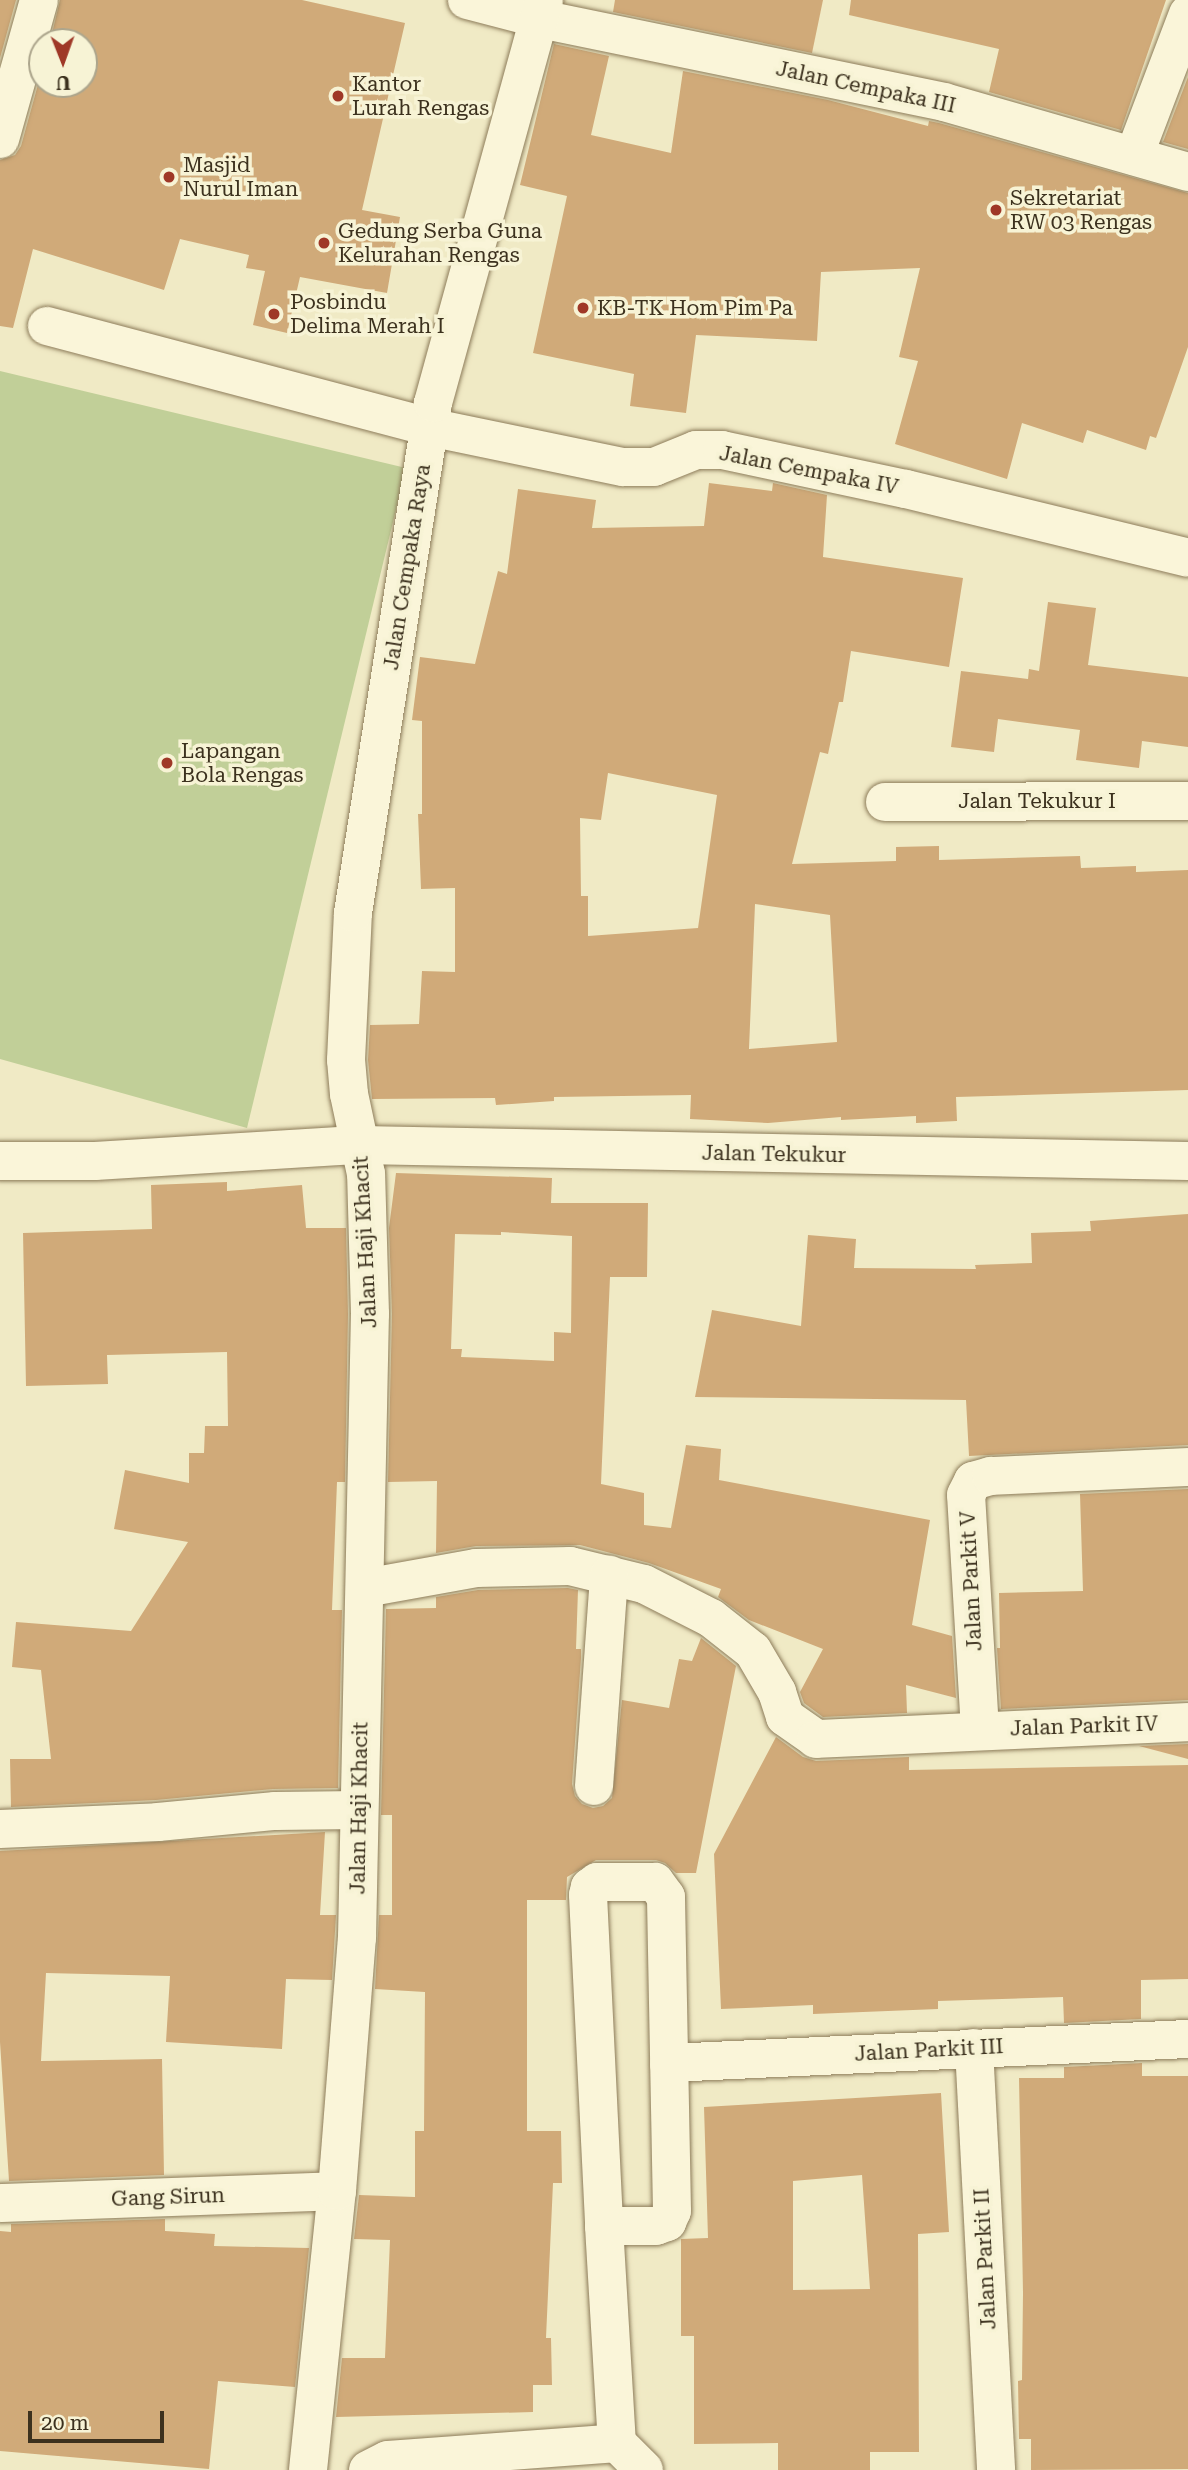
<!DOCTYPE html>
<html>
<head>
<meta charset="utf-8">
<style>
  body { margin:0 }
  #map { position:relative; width:1188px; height:2470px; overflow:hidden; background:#f0eac5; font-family:"Roboto Serif",serif }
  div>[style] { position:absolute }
  .green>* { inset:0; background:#c1cf98 }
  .building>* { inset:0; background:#d0aa79 }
  .roads { filter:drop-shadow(0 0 2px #8d7c5a) drop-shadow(0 0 2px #8d7c5a) }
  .minor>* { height:38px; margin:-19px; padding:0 19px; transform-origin:19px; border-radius:19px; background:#faf5d9 }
  .dots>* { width:19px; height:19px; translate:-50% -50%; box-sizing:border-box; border:4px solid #f7f3d5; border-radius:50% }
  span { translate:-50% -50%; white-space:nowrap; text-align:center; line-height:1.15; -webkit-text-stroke:7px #f7f3d5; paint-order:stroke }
  .poi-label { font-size:21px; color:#3c311e }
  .left { translate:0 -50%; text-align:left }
  .street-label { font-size:21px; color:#3c311e }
  .north { position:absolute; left:28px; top:28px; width:70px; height:70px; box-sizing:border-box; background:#f7f3d5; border:2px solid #aca58c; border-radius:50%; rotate:179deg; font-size:19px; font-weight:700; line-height:28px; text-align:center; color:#3c311e }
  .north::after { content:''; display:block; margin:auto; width:24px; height:32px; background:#9f3827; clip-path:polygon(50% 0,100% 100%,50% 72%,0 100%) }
  .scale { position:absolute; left:28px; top:2411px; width:136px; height:32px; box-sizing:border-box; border:4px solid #3c311e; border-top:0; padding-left:9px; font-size:21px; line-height:24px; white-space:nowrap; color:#3c311e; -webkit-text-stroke:5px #f7f3d5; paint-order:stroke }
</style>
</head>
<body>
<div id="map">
  <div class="green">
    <i style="clip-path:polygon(0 371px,406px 468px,247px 1128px,0 1059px)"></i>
  </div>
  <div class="building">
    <i style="clip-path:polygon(0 0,16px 0,0 58px)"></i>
    <i style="clip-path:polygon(60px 0,302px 0,405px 23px,362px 210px,400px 217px,387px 293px,300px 277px,287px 333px,253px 325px,265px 271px,246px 268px,249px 255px,180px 239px,164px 290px,33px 249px,13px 328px,0 326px,0 160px,15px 155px,21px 146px,42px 70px,42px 84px,84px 84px,84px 42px,50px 42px)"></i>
    <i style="clip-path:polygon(615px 0,823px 0,812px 53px,613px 12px)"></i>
    <i style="clip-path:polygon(851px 0,1166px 0,1121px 130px,989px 92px,999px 49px,849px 15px)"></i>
    <i style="clip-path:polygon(554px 44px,609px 56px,591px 135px,671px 153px,683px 71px,828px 100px,928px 126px,929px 121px,939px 123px,1188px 193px,1188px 347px,1156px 438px,1150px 436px,1146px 450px,1087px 430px,1083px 443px,1022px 423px,1007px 479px,895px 444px,918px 361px,899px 357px,920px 268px,821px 272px,817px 341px,696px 335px,686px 413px,630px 406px,634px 374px,533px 353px,567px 196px,520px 185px)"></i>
    <i style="clip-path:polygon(1188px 77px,1188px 149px,1163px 142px)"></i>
    <i style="clip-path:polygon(evenodd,709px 483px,772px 491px,773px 483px,827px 495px,823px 557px,963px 578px,949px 667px,851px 651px,843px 702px,839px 702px,828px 754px,820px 752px,792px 864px,896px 861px,896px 847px,939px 846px,939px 860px,1080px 856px,1081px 868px,1136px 866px,1136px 872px,1188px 870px,1188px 1090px,956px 1097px,957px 1121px,916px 1123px,916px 1116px,841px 1120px,841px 1117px,768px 1123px,690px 1119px,691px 1095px,554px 1097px,554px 1101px,496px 1105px,495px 1098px,372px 1099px,368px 1060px,370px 1025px,419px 1024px,422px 971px,455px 972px,455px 888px,421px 889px,418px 814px,422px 814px,422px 721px,412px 720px,420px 657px,475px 664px,498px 571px,507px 574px,518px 489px,596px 500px,592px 528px,704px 526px,709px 483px,608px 773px,717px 795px,698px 928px,588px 936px,588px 896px,581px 896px,580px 818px,601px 820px,608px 773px,709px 483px,755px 904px,830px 915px,837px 1042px,749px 1049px,755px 904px)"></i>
    <i style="clip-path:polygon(1048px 602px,1096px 608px,1088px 665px,1188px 677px,1188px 747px,1142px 741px,1139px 768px,1076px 760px,1080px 730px,998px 719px,994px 752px,951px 747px,961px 671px,1028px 679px,1029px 669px,1039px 671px)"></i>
    <i style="clip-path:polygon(evenodd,396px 1173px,552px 1178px,551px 1203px,648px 1203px,647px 1277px,610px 1277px,601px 1484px,644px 1493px,644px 1525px,671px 1528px,686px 1445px,721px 1449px,719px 1480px,930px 1520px,912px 1625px,952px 1636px,956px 1698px,906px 1685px,907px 1713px,823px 1717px,804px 1703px,800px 1692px,823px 1649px,749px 1620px,718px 1597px,721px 1589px,649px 1563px,580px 1545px,476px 1546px,436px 1553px,437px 1481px,388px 1482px,392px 1314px,389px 1228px,396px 1173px,501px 1232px,572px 1236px,571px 1333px,554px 1332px,554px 1361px,461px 1357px,462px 1349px,451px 1349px,455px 1234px,501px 1235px,501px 1232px)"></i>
    <i style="clip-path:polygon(227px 1182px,227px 1191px,302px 1185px,306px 1228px,346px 1228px,348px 1314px,345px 1482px,337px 1482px,332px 1610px,342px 1610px,338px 1788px,273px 1789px,156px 1800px,11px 1807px,10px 1759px,51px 1759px,41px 1670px,12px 1667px,16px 1622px,131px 1631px,188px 1542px,114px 1529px,125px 1470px,189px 1483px,189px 1453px,204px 1453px,205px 1426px,228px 1426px,227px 1352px,107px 1355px,108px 1384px,26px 1386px,23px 1233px,152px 1229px,151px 1185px)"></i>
    <i style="clip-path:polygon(1188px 1214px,1188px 1445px,969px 1456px,966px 1400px,695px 1397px,712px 1310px,801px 1326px,808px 1235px,856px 1239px,854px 1268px,976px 1269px,975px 1265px,1032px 1263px,1031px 1233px,1091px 1231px,1090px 1221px)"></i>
    <i style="clip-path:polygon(1188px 1489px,1188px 1700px,1001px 1709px,997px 1648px,1000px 1648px,999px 1593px,1083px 1591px,1080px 1494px)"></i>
    <i style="clip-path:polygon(568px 1588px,578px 1590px,576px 1649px,581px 1649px,581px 1658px,572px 1784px,575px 1796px,582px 1804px,593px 1808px,603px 1806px,612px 1798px,622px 1700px,669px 1708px,679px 1659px,692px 1661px,701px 1638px,736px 1666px,696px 1873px,676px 1873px,665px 1863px,656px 1860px,596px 1860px,567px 1877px,566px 1900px,527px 1900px,527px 2131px,561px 2131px,562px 2183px,553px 2183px,546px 2338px,551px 2338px,552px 2385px,533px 2385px,533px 2412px,336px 2417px,342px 2358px,385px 2358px,390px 2240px,354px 2239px,359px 2195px,415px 2197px,415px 2131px,424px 2131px,425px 1992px,375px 1989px,379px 1915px,392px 1915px,392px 1815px,381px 1815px,386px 1609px,436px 1608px,436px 1597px,478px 1590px)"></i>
    <i style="clip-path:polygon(776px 1737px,803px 1757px,816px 1761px,909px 1757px,909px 1770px,1188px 1765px,1188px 1979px,1141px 1980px,1141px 2019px,1064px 2023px,1063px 1997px,938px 2001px,938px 2009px,813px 2014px,813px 2005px,721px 2009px,714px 1854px)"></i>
    <i style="clip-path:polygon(1188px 1744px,1188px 1759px,1139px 1746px)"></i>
    <i style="clip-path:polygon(325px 1832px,320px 1915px,336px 1915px,332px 1980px,286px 1979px,282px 2049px,166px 2042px,170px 1976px,46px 1973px,41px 2061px,162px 2059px,164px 2175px,9px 2181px,0 2042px,0 1851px)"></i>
    <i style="clip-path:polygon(1142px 2063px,1142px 2076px,1188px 2076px,1188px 2469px,1031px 2470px,1031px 2439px,1019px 2439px,1018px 2381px,1022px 2380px,1023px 2293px,1019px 2078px,1064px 2078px,1064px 2067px)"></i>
    <i style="clip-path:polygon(evenodd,941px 2093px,949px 2232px,918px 2234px,919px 2452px,870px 2452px,870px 2470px,778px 2470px,778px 2443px,694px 2444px,694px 2336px,681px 2336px,681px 2239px,708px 2238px,704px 2107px,941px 2093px,862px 2175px,870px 2289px,793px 2290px,793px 2181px,862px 2175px)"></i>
    <i style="clip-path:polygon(165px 2219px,165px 2231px,215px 2234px,214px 2246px,309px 2248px,295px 2387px,218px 2381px,209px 2469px,0 2451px,0 2231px,11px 2232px,11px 2224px)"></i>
  </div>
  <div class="roads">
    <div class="minor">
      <i style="left:467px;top:0;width:75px;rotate:14.6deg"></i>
      <i style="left:540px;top:19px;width:412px;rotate:11.6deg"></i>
      <i style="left:944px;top:102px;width:254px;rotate:16deg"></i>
      <i style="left:0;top:139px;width:144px;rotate:-74.3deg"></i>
      <i style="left:1134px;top:156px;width:152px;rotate:-69.2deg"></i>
      <i style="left:47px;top:326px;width:395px;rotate:14.8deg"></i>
      <i style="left:429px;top:427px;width:198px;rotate:11.7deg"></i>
      <i style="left:623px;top:467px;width:31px"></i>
      <i style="left:654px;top:467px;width:45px;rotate:-22deg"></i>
      <i style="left:696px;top:450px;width:26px"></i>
      <i style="left:722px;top:450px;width:188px;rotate:12deg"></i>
      <i style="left:906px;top:489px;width:290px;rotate:13.7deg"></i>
      <i style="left:885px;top:802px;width:303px;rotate:-0.2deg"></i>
      <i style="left:0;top:1161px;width:95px"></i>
      <i style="left:95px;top:1161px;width:265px;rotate:-3.5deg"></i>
      <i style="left:360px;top:1145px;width:828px;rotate:1.11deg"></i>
      <i style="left:365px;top:1588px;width:113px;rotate:-10.2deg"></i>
      <i style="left:476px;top:1568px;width:94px;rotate:-1.2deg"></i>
      <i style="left:570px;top:1566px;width:76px;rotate:13.7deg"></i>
      <i style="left:644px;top:1584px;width:75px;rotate:26.9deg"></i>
      <i style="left:711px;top:1618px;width:53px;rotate:38.2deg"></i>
      <i style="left:753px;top:1651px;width:48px;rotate:59.7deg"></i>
      <i style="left:777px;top:1692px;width:26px;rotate:72deg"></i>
      <i style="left:785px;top:1717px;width:38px;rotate:35deg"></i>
      <i style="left:816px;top:1739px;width:372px;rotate:-2.6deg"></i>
      <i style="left:980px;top:1730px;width:235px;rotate:-93.4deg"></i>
      <i style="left:966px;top:1495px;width:16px;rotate:-63deg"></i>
      <i style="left:973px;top:1481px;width:19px;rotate:-16deg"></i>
      <i style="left:991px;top:1476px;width:197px;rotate:-2.6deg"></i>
      <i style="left:594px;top:1786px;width:212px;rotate:-85.9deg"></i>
      <i style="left:0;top:1829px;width:158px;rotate:-2.5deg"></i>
      <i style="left:158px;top:1822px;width:118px;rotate:-5.4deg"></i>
      <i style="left:275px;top:1811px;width:84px;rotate:-0.7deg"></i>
      <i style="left:974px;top:2048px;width:423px;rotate:87deg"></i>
      <i style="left:669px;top:2063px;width:520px;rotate:-2.65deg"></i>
      <i style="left:0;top:2203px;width:337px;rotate:-2deg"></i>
      <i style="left:604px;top:2226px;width:52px"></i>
      <i style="left:656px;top:2226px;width:12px;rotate:-20deg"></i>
      <i style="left:667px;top:2222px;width:12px;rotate:-66deg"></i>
      <i style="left:672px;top:2211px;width:314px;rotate:-91.1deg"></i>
      <i style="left:666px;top:1897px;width:19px;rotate:-126deg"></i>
      <i style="left:655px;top:1882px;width:58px;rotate:180deg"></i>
      <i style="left:597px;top:1882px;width:9px;rotate:144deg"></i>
      <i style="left:590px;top:1887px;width:8px;rotate:104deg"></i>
      <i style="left:588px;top:1895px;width:331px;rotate:87.2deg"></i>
      <i style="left:604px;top:2226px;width:217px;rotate:86.6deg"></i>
      <i style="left:617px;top:2443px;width:38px;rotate:45deg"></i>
      <i style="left:308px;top:2470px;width:281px;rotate:-84.1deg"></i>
      <i style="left:337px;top:2191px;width:254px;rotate:-85.5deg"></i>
      <i style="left:357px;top:1938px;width:624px;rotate:-88.81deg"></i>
      <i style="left:370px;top:1314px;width:140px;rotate:-91.6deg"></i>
      <i style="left:366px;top:1174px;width:82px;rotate:-102deg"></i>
      <i style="left:349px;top:1094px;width:34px;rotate:-95deg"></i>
      <i style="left:346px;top:1060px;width:147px;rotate:-87.3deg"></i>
      <i style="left:353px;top:913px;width:516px;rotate:-81.09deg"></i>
      <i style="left:433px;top:403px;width:418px;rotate:-74.6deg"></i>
      <i style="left:368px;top:2470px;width:22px;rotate:-27deg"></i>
      <i style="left:388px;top:2460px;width:230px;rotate:-4.2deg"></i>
    </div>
  </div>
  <div class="dots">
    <i style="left:338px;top:96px;background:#9f3827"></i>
    <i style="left:169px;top:177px;background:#9f3827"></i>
    <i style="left:996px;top:210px;background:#9f3827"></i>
    <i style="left:324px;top:243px;background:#9f3827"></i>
    <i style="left:583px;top:308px;background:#9f3827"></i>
    <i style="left:274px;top:314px;background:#9f3827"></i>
    <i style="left:167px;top:763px;background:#9f3827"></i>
  </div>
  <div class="poi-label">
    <span class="left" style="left:352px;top:96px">Kantor<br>Lurah Rengas</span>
    <span class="left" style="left:183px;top:177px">Masjid<br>Nurul Iman</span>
    <span class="left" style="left:1010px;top:210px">Sekretariat<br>RW 03 Rengas</span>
    <span class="left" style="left:338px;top:243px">Gedung Serba Guna<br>Kelurahan Rengas</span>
    <span class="left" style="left:290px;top:314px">Posbindu<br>Delima Merah I</span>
    <span class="left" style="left:597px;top:308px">KB-TK Hom Pim Pa</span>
    <span class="left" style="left:181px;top:763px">Lapangan<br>Bola Rengas</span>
  </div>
  <div class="street-label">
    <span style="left:866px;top:87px;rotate:12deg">Jalan Cempaka III</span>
    <span style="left:809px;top:470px;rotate:11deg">Jalan Cempaka IV</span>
    <span style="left:407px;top:567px;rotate:-81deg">Jalan Cempaka Raya</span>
    <span style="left:1037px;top:801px">Jalan Tekukur I</span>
    <span style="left:774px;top:1154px;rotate:1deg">Jalan Tekukur</span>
    <span style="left:365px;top:1242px;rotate:-93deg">Jalan Haji Khacit</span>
    <span style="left:971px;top:1581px;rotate:-93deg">Jalan Parkit V</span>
    <span style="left:1084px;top:1726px;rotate:-2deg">Jalan Parkit IV</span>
    <span style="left:359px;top:1808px;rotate:-89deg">Jalan Haji Khacit</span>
    <span style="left:929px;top:2050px;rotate:-3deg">Jalan Parkit III</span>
    <span style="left:168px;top:2197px;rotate:-2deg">Gang Sirun</span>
    <span style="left:985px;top:2259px;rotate:-93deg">Jalan Parkit II</span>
  </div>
  <div class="north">U</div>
  <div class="scale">20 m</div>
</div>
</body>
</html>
